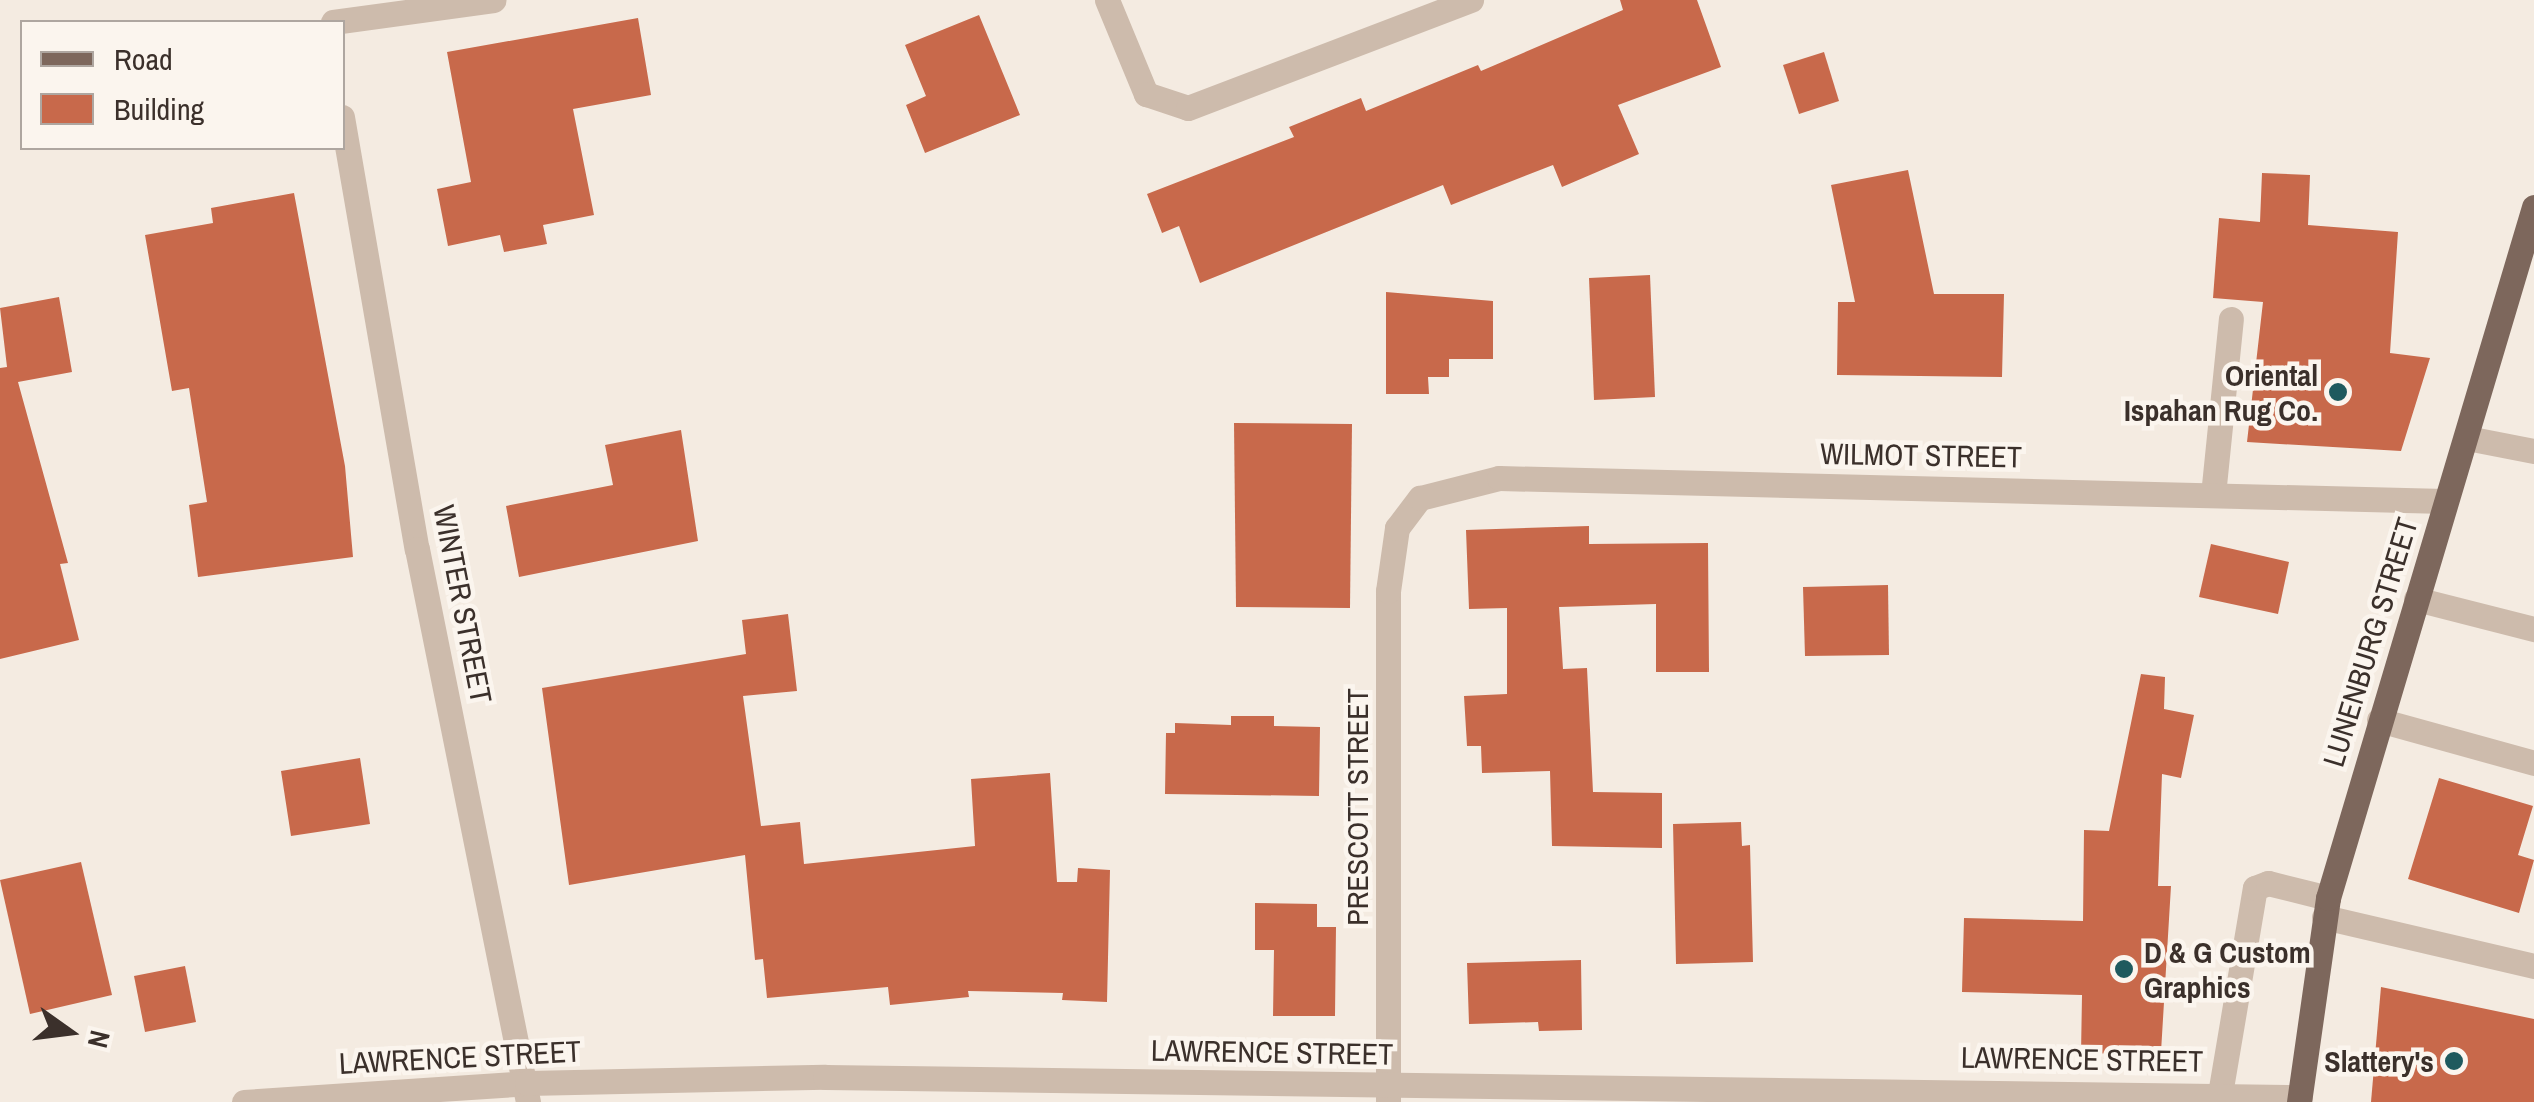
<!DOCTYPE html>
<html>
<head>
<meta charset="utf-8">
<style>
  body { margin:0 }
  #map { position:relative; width:2534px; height:1102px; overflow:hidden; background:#f4ebe1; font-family:"Archivo Narrow",sans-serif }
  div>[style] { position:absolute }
  .building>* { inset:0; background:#c8694b }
  .lane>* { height:25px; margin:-12.5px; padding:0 12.5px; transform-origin:12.5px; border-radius:12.5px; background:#cdbbac }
  .street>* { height:25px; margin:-12.5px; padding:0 12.5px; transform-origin:12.5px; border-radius:12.5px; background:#cdbbac }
  .primary>* { height:25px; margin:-12.5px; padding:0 12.5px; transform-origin:12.5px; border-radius:12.5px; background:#7d675c }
  .dots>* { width:28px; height:28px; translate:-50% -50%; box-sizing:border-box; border:5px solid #fbf5ee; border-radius:50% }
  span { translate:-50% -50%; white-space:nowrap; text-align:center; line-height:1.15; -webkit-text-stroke:9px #fbf5ee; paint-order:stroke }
  .poi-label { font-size:30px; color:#3b302b; font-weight:700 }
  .right { translate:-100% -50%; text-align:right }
  .left { translate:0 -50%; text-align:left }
  .street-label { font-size:30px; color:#3b302b }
  .legend { position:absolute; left:20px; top:20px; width:325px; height:130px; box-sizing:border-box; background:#fbf5ee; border:2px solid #aea6a0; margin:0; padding:12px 18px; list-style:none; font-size:30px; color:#3b302b }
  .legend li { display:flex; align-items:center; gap:20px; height:50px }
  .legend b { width:50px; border:2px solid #aea6a0 }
  .north { position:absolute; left:20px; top:982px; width:100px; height:100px; -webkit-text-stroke:8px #fbf5ee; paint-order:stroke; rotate:104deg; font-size:28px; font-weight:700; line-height:40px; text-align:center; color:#3b302b }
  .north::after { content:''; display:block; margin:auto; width:35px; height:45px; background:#3b302b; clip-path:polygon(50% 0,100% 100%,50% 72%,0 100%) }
</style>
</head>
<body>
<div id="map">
  <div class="building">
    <i style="clip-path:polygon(1620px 0,1697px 0,1721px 67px,1618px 105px,1639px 154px,1562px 187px,1553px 165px,1451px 205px,1443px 185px,1200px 283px,1179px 226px,1162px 233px,1147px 194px,1294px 137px,1289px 127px,1361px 98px,1366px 111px,1478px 65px,1481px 71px,1623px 10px)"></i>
    <i style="clip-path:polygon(979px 15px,1020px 115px,925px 153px,906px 105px,926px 96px,905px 45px)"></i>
    <i style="clip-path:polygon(638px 18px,651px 95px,573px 109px,594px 215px,543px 225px,547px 244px,504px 252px,500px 235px,448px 246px,437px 189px,471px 182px,447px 52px)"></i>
    <i style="clip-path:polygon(1824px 52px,1839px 101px,1799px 114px,1783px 65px)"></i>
    <i style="clip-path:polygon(1908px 170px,1934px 294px,2004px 294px,2002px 377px,1837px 375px,1838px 302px,1855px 302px,1831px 185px)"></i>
    <i style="clip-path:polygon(2262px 173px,2310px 175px,2308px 225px,2398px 232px,2390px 353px,2430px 358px,2401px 451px,2247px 442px,2263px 302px,2213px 298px,2219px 218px,2260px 222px)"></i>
    <i style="clip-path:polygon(294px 193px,345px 466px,353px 557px,198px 577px,189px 505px,207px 502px,189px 388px,172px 391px,145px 235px,213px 223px,211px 208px)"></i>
    <i style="clip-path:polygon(1650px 275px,1655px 397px,1594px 400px,1589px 278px)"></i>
    <i style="clip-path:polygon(1386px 292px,1493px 301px,1493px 359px,1449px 359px,1449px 377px,1428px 377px,1429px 394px,1386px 394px)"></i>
    <i style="clip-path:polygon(59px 297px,72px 372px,18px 382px,68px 563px,60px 564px,79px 640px,0 659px,0 368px,7px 367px,0 308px)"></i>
    <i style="clip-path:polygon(1234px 423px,1352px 424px,1350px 608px,1236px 607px)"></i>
    <i style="clip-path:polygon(681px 430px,698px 541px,519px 577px,506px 506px,613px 485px,605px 445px)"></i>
    <i style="clip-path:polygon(1589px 526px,1589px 544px,1708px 543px,1709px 672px,1656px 672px,1656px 604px,1559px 607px,1563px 669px,1587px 668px,1593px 792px,1662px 793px,1662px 848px,1552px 846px,1550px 771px,1482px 773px,1481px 746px,1467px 746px,1464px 696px,1507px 694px,1507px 608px,1469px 609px,1466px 530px)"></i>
    <i style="clip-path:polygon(2211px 544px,2289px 562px,2278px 614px,2199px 597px)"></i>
    <i style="clip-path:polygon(1888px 585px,1889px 655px,1805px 656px,1803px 587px)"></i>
    <i style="clip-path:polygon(788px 614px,797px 691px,743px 696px,761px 826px,800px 822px,804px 864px,975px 846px,971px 779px,1050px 773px,1057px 882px,1077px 882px,1078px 868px,1110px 870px,1107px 1002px,1062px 1000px,1063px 993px,968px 991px,969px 997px,890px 1005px,888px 987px,767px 998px,763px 959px,755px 960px,745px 855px,569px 885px,542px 688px,746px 654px,742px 620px)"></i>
    <i style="clip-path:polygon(2141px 674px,2165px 677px,2164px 709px,2194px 715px,2181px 778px,2162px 774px,2158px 886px,2171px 886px,2161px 1052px,2081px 1054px,2082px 995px,1962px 992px,1964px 918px,2083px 921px,2084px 830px,2109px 831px)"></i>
    <i style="clip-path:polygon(1231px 716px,1274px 716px,1274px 726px,1320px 727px,1319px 796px,1165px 794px,1166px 733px,1175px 733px,1175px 723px,1231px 725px)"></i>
    <i style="clip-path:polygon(360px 758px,370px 824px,291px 836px,281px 771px)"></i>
    <i style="clip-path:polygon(2439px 778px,2533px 806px,2518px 855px,2534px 860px,2519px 913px,2408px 879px)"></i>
    <i style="clip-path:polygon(1741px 822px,1742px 846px,1750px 845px,1753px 962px,1676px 964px,1673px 824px)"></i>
    <i style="clip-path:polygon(81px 862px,112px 995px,30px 1014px,0 880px)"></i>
    <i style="clip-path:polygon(1255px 903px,1317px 904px,1317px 927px,1336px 927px,1335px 1016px,1273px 1016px,1274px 950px,1255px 950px)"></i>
    <i style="clip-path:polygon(1581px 960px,1582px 1030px,1539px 1031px,1538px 1022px,1469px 1024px,1467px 963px)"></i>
    <i style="clip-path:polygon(185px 966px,196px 1022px,145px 1032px,134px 976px)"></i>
    <i style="clip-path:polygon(2381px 987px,2534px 1019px,2534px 1102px,2371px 1102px)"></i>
  </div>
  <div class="lane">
    <i style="left:2213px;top:495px;width:177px;rotate:-84.2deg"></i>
    <i style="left:2416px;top:599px;width:122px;rotate:14.3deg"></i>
    <i style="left:2379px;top:720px;width:161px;rotate:15.5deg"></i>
    <i style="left:2220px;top:1094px;width:209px;rotate:-80.4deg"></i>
    <i style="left:2255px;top:888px;width:14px;rotate:-21deg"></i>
    <i style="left:2268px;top:883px;width:62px;rotate:14deg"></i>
  </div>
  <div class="street">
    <i style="left:1107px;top:0;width:102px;rotate:67.5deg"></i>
    <i style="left:1146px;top:94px;width:44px;rotate:18.4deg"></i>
    <i style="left:1188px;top:108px;width:303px;rotate:-20.9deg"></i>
    <i style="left:333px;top:22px;width:162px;rotate:-7.8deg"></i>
    <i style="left:342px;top:117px;width:438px;rotate:80.2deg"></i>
    <i style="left:417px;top:549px;width:564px;rotate:78.65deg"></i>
    <i style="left:2467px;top:438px;width:68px;rotate:11deg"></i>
    <i style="left:2324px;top:917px;width:216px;rotate:13.1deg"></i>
    <i style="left:1388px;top:1101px;width:510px;rotate:-90deg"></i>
    <i style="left:1388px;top:591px;width:64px;rotate:-81.9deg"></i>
    <i style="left:1397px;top:528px;width:38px;rotate:-53deg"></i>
    <i style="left:1420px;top:498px;width:81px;rotate:-14.2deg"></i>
    <i style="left:1499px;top:478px;width:946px;rotate:1.39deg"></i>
    <i style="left:244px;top:1102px;width:284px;rotate:-3.8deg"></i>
    <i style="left:527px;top:1083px;width:298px;rotate:-1.2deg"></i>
    <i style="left:825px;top:1077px;width:1475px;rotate:0.78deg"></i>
  </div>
  <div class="primary">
    <i style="left:2299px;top:1102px;width:206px;rotate:-81.9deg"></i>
    <i style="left:2328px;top:898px;width:721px;rotate:-73.4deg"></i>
  </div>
  <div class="dots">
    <i style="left:2338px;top:392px;background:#1f5a5e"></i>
    <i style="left:2124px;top:969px;background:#1f5a5e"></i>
    <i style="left:2454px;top:1061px;background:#1f5a5e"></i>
  </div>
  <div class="poi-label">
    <span class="right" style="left:2318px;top:392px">Oriental<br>Ispahan Rug Co.</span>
    <span class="left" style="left:2144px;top:969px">D &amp; G Custom<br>Graphics</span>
    <span class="right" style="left:2434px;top:1061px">Slattery's</span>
  </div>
  <div class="street-label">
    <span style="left:1921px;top:455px;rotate:1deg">WILMOT STREET</span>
    <span style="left:463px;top:604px;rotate:79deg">WINTER STREET</span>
    <span style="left:2370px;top:642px;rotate:-73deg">LUNENBURG STREET</span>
    <span style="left:1357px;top:807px;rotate:-90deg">PRESCOTT STREET</span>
    <span style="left:1272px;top:1052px;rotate:1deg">LAWRENCE STREET</span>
    <span style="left:460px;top:1057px;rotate:-3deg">LAWRENCE STREET</span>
    <span style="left:2082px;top:1059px;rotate:1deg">LAWRENCE STREET</span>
  </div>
  <ul class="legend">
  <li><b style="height:12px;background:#7d675c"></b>Road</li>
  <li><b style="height:28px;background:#c8694b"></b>Building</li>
  </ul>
  <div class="north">N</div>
</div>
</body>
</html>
